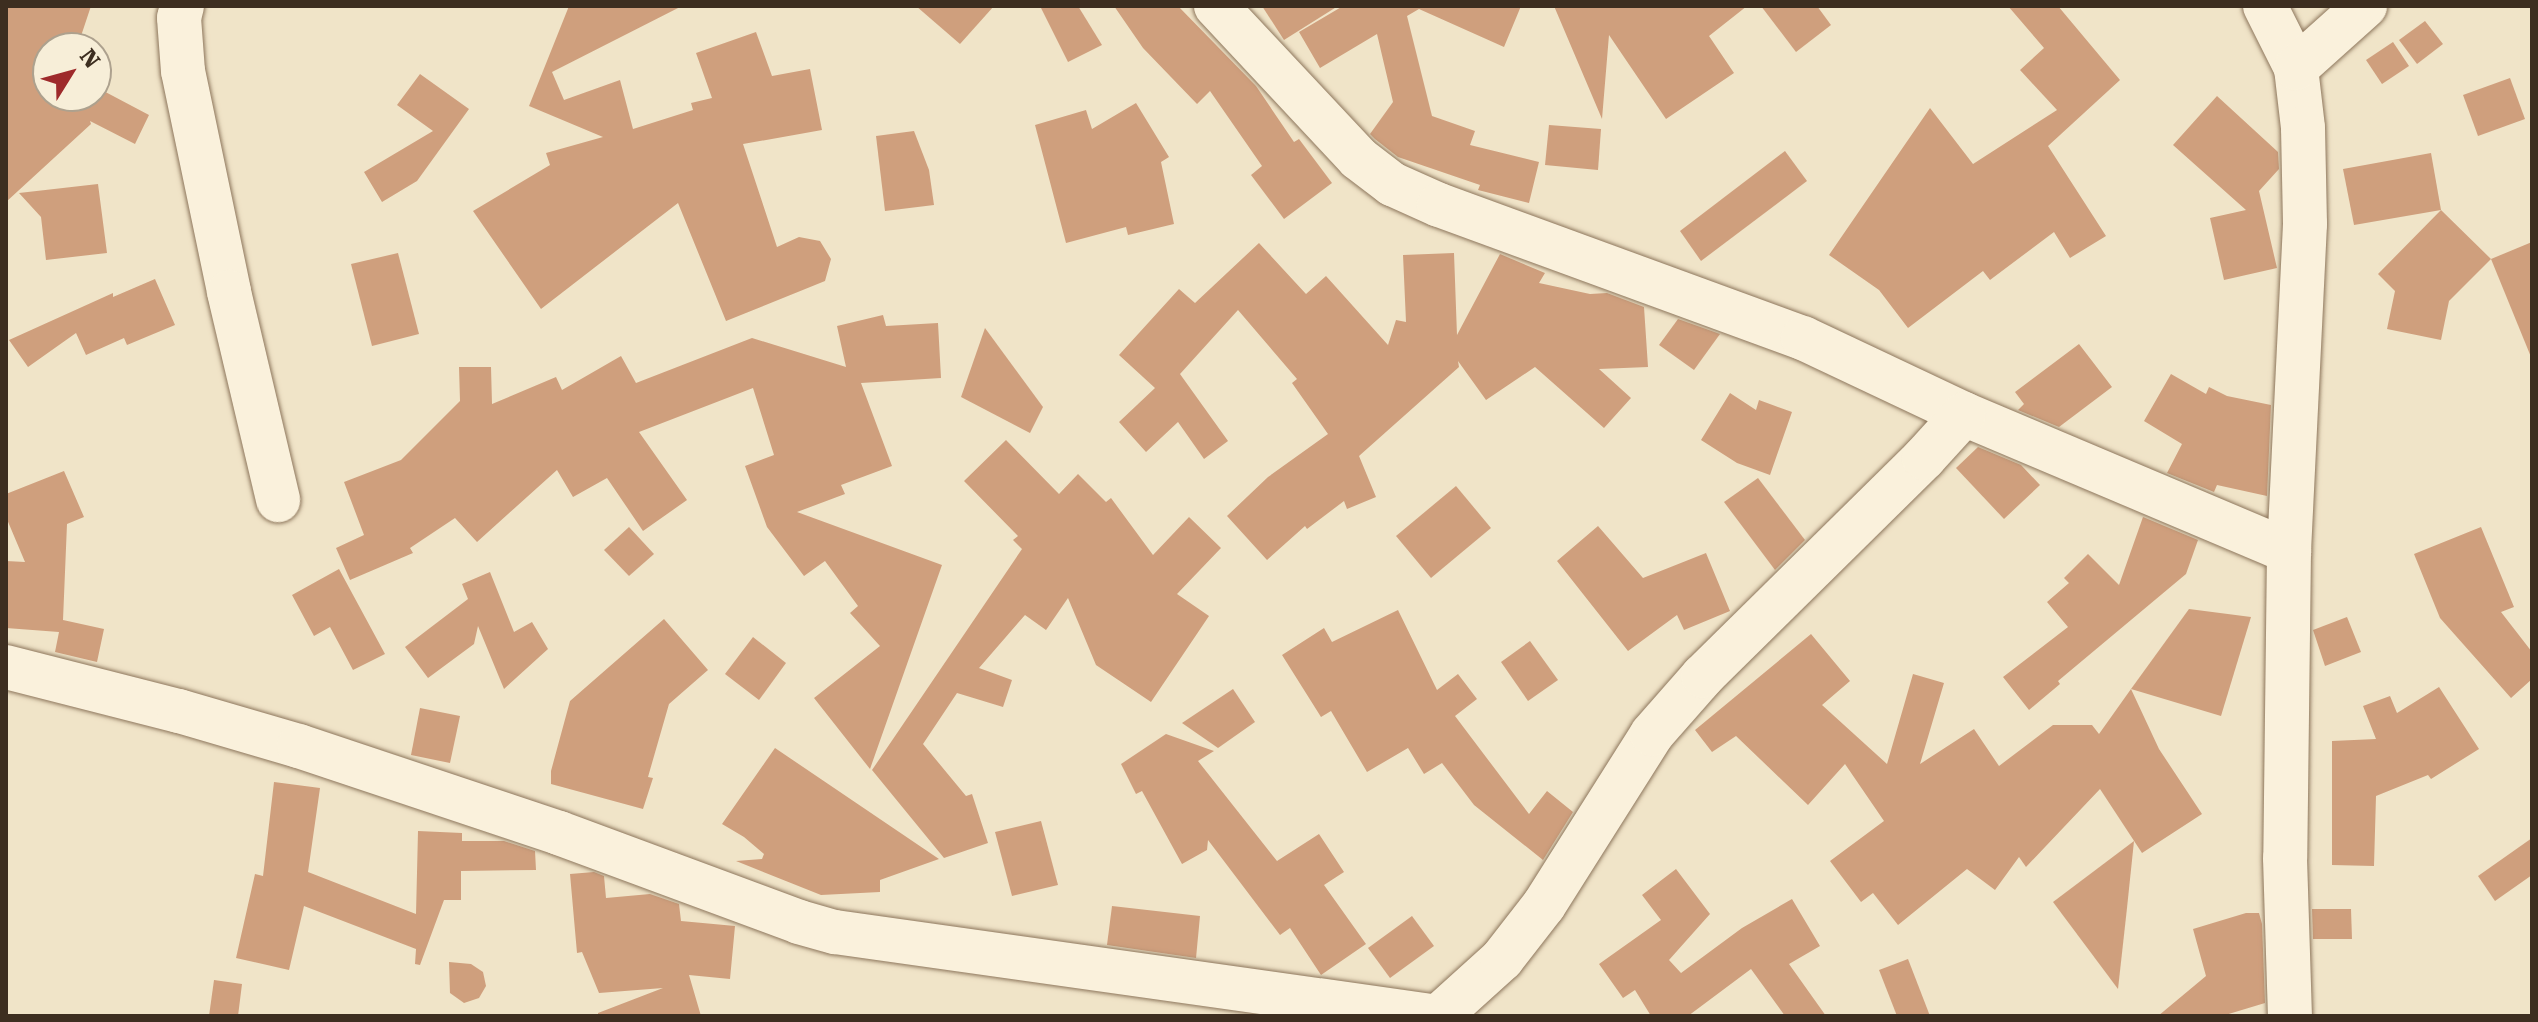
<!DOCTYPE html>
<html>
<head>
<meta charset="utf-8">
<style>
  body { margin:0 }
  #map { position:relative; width:2538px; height:1022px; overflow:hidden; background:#f0e4c8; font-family:"Roboto Serif",serif }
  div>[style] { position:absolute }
  .building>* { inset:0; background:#cf9f7d }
  .roads { filter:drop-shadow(0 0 2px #8d765c) drop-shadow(0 0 2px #8d765c) }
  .minor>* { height:44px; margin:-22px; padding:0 22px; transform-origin:22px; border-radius:22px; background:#faf1dc }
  span { translate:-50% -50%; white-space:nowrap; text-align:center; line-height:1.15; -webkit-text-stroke:7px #f7eed8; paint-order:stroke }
  .frame { position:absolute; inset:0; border:8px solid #3d2e20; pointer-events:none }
  .north { position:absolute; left:32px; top:32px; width:80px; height:80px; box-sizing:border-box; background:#f7eed8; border:2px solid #ada18e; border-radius:50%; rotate:53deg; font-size:22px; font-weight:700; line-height:32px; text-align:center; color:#3d2e20 }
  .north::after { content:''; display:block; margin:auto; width:28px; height:36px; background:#9e2a2b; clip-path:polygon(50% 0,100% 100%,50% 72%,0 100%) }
</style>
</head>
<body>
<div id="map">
  <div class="building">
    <i style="clip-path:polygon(6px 6px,91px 6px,77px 48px,48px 48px,48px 96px,96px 96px,96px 87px,149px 115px,135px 144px,90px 121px,91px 124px,6px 202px)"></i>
    <i style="clip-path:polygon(569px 6px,682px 6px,552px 72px,564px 100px,620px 80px,633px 129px,693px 110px,691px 103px,712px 98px,696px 53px,756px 32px,772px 76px,810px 69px,822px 130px,743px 144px,777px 247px,799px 237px,820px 241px,831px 259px,825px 281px,726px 321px,678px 203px,541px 309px,473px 211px,550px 165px,546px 153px,603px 137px,529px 106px)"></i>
    <i style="clip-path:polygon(916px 6px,994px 6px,960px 44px)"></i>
    <i style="clip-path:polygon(1040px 6px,1078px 6px,1102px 45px,1068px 62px)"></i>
    <i style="clip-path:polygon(1114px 6px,1178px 6px,1256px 86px,1294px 142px,1299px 139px,1332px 183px,1284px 219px,1251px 175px,1262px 166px,1210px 91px,1197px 104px,1143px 48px)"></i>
    <i style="clip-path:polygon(1262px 6px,1338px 6px,1284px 40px)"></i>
    <i style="clip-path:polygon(1343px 6px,1521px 6px,1504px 47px,1419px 9px,1407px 16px,1432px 116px,1475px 131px,1470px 145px,1539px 162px,1529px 203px,1478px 190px,1480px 185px,1398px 157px,1375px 139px,1370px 134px,1393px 102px,1377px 34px,1320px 68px,1299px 32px)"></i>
    <i style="clip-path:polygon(1554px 6px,1747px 6px,1709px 36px,1734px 73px,1666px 119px,1609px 35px,1602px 119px)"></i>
    <i style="clip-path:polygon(1761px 6px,1817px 6px,1831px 25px,1796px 52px)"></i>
    <i style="clip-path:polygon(2008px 6px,2058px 6px,2120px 80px,2048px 146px,2106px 236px,2070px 258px,2054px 232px,1990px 280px,1983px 271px,1908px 328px,1879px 290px,1829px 255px,1930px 108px,1973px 164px,2057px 110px,2020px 70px,2044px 48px)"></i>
    <i style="clip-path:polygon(2425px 21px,2443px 44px,2417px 64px,2399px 40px)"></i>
    <i style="clip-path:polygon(2393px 42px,2409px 66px,2382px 84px,2366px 60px)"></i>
    <i style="clip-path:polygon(420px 74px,469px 109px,417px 181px,382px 202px,364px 172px,433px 131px,397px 105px)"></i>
    <i style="clip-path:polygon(2510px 78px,2525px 119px,2478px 136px,2463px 95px)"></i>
    <i style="clip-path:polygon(2217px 96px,2278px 152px,2279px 169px,2259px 191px,2277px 268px,2224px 280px,2210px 218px,2246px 210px,2173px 145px)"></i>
    <i style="clip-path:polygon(1136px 103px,1169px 157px,1161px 162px,1174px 224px,1128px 235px,1126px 227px,1066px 243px,1035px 125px,1086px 110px,1092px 129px)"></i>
    <i style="clip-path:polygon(1549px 125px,1601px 129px,1598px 170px,1545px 165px)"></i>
    <i style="clip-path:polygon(914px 131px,929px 170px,934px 205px,885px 211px,876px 136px)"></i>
    <i style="clip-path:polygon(1785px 151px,1807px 181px,1701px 261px,1680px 231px)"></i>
    <i style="clip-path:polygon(2431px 153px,2441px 210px,2354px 225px,2343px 169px)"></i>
    <i style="clip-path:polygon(98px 184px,107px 253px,46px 260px,41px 217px,19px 193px)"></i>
    <i style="clip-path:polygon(2441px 210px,2491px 259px,2449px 301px,2441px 340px,2387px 329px,2395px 291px,2378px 274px)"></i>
    <i style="clip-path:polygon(2532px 242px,2532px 357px,2531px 357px,2491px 259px)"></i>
    <i style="clip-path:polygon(1259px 243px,1306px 294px,1326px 276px,1388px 345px,1396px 320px,1406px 322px,1403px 255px,1454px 253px,1457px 335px,1500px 254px,1545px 273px,1539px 283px,1590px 294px,1607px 293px,1644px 307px,1648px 367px,1599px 369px,1631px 398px,1604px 428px,1535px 367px,1486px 400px,1458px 361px,1459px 367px,1359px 456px,1376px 497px,1347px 509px,1344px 501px,1307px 529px,1305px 526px,1267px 560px,1227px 516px,1268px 477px,1328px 434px,1292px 383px,1297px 379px,1238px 310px,1180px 374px,1228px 441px,1204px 459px,1178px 422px,1146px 452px,1119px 422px,1155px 388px,1119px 355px,1179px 289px,1195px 303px)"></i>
    <i style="clip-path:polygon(398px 253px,419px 334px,372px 346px,351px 264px)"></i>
    <i style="clip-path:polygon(155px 279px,175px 325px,127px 345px,124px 338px,86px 355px,76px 333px,28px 367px,9px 340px,113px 293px,113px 297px)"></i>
    <i style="clip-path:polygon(883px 315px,886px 326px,938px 323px,941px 378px,861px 383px,892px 466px,841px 485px,845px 494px,797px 512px,942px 565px,870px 769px,814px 698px,880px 646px,850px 613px,858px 606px,825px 561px,804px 576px,767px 527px,745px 466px,774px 455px,753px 388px,639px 432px,687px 500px,643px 531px,607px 478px,573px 497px,557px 470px,477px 542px,455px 518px,410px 548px,413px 553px,350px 580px,336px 548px,364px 535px,344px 482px,401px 460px,460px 401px,459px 367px,491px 367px,492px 404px,556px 377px,562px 390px,621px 356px,636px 383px,752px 338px,846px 367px,837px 326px)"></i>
    <i style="clip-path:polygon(1678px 319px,1720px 334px,1694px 370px,1659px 345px)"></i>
    <i style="clip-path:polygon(985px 328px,1043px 407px,1030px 433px,961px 397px)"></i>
    <i style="clip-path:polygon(2079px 344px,2112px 387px,2059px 427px,2018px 410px,2024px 404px,2015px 392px)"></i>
    <i style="clip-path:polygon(2171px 374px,2206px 394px,2209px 387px,2227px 396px,2271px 405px,2267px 496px,2217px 485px,2214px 492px,2167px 473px,2182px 444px,2144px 421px)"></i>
    <i style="clip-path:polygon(1730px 393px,1756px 410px,1759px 400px,1792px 412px,1770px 475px,1737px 463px,1701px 440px)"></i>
    <i style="clip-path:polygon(1006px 440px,1059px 494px,1078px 474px,1106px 502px,1111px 498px,1153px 555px,1189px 517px,1221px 548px,1177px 594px,1209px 616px,1151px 702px,1096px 665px,1068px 598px,1046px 630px,1025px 615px,979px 668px,1012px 680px,1003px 707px,957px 693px,923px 744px,966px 796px,972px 794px,988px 843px,944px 858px,872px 770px,1022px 549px,1013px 540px,1018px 536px,964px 481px)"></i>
    <i style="clip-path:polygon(1978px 447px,2021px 465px,2040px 485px,2004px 519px,1956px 468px)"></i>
    <i style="clip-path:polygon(64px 471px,84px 517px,67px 524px,63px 620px,104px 629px,97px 662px,55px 652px,59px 632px,6px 628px,6px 561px,25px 562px,6px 517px,6px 494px)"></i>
    <i style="clip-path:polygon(1758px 478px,1805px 540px,1775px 570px,1724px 502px)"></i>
    <i style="clip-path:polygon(1456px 486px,1491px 528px,1431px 578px,1396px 536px)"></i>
    <i style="clip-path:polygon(2143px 517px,2198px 540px,2186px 574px,2058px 681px,2060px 684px,2029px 710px,2003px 677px,2068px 627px,2047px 602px,2069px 583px,2064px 578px,2088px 554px,2119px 585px)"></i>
    <i style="clip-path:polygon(1598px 526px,1643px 578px,1706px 553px,1730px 611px,1684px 630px,1677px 615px,1628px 651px,1557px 561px)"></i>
    <i style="clip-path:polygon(629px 527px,654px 554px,629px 576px,604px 550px)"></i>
    <i style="clip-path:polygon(2481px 527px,2514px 607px,2501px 612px,2532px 652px,2532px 679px,2511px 698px,2440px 618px,2414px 554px)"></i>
    <i style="clip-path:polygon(339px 569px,385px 654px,353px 670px,330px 627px,314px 636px,292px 595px)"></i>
    <i style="clip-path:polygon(490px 572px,514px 632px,532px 622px,548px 649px,504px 689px,478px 626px,474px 644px,428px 678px,405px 647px,468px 599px,462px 584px)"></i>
    <i style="clip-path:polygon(2189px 609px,2251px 617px,2221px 716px,2131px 689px)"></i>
    <i style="clip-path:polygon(1398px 610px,1437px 690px,1458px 674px,1477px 699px,1455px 716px,1529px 814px,1547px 791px,1573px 812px,1543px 860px,1474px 805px,1442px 763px,1424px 774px,1408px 748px,1367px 772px,1331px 711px,1321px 717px,1282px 655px,1324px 628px,1332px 642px)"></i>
    <i style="clip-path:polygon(2347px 617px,2361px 652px,2325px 666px,2313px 630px)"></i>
    <i style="clip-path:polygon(664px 619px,708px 670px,669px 704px,648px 777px,653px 778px,643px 809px,551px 784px,551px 771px,570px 701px)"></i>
    <i style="clip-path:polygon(1811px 634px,1850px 681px,1822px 705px,1887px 764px,1913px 674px,1944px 683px,1920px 764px,1974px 729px,1999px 766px,2053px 725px,2092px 725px,2099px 734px,2131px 689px,2159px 749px,2202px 814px,2142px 853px,2100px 789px,2026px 867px,2019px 857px,1995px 890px,1967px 869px,1898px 925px,1873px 893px,1861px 902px,1830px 861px,1884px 821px,1845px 764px,1808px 805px,1736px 736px,1712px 752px,1695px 730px)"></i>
    <i style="clip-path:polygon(753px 637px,786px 663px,759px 700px,725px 674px)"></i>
    <i style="clip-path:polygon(1530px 641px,1558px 680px,1528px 701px,1501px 662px)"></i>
    <i style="clip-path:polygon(2439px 687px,2479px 749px,2431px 779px,2428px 775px,2376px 796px,2374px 866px,2332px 865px,2332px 741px,2376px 739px,2363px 706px,2390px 696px,2397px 713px)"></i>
    <i style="clip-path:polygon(1233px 689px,1255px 722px,1218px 748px,1182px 723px)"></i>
    <i style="clip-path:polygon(420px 708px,460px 716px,450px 763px,411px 755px)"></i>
    <i style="clip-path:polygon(1166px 734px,1214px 751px,1198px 761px,1277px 861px,1319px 834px,1344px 872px,1324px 885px,1366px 944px,1321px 975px,1290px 928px,1280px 935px,1208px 840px,1207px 850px,1182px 864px,1142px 791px,1136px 794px,1121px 764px)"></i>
    <i style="clip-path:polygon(775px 748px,939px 859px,880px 880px,880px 892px,821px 895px,736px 861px,762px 859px,764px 854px,744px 837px,722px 824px)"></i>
    <i style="clip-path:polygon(274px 782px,320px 788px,308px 872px,416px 914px,418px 831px,462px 833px,462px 841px,504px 841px,535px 851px,536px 870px,461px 871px,461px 900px,444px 900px,420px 965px,415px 964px,416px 949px,304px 906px,289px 970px,236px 958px,255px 874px,263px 876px)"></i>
    <i style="clip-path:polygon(1041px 821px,1058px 885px,1012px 896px,995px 832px)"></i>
    <i style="clip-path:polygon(2532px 838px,2532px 875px,2495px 901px,2478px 876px)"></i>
    <i style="clip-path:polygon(2134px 841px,2127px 908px,2118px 989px,2053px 902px)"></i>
    <i style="clip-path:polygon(1676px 869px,1710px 914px,1669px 960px,1681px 973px,1742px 928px,1792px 899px,1820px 946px,1789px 964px,1826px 1016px,1785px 1016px,1751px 969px,1688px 1016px,1651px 1016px,1635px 990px,1623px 998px,1599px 964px,1661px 920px,1642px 895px)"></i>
    <i style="clip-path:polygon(594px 872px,604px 876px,606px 898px,650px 894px,679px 904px,681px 921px,735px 926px,730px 979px,689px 975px,701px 1016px,598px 1016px,598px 1013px,663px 988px,599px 993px,582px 952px,577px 953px,570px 874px)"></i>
    <i style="clip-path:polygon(1112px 906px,1200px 916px,1196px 958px,1107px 945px)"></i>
    <i style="clip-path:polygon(2312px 909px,2351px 909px,2352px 939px,2313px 939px)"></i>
    <i style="clip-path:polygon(2246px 913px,2259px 913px,2262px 924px,2265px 1003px,2222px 1016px,2158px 1016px,2206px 976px,2193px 929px)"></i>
    <i style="clip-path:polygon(1412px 916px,1434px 946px,1390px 978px,1368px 948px)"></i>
    <i style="clip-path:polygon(1908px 959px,1930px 1016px,1897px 1016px,1879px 970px)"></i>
    <i style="clip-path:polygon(449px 962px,471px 964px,483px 972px,486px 986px,479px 998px,464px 1003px,450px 993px)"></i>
    <i style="clip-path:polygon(214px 980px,242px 984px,238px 1016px,209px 1016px)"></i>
  </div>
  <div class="roads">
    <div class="minor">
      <i style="left:182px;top:6px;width:12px;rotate:104deg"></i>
      <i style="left:179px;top:18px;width:53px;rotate:85.7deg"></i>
      <i style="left:183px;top:71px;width:226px;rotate:78.2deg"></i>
      <i style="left:229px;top:292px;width:214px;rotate:76.7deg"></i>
      <i style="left:1216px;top:6px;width:208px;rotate:46.9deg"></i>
      <i style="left:1358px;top:158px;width:43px;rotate:37.4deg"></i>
      <i style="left:1392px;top:184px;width:51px;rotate:24.1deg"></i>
      <i style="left:1439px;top:205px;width:388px;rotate:20.1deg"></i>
      <i style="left:1803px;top:338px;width:178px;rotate:25.3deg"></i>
      <i style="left:1964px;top:414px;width:353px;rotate:22.9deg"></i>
      <i style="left:2265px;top:6px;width:69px;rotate:63.4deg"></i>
      <i style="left:2296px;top:68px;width:60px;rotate:83.3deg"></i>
      <i style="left:2303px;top:128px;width:96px;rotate:88.8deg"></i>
      <i style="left:2305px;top:224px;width:327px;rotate:92.8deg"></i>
      <i style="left:2289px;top:551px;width:307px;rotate:90.7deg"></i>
      <i style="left:2285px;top:858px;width:158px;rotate:88.2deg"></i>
      <i style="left:2296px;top:68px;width:93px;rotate:-41.9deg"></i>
      <i style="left:6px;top:667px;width:179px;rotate:14.3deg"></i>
      <i style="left:179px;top:711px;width:125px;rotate:16.3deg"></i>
      <i style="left:299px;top:746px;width:274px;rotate:18.5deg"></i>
      <i style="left:559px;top:833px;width:256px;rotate:20.3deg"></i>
      <i style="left:799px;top:922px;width:37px;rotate:16deg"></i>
      <i style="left:835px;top:932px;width:602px;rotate:8.02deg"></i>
      <i style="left:1439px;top:1016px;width:85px;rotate:-42.1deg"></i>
      <i style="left:1502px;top:959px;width:68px;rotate:-52.1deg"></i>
      <i style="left:1544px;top:905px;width:202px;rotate:-57.7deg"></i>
      <i style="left:1652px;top:734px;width:77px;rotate:-48.7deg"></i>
      <i style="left:1703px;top:676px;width:310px;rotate:-44.6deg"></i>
      <i style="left:1924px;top:458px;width:59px;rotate:-47.7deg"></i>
    </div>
  </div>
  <div class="frame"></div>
  <div class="north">N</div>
</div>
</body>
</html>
